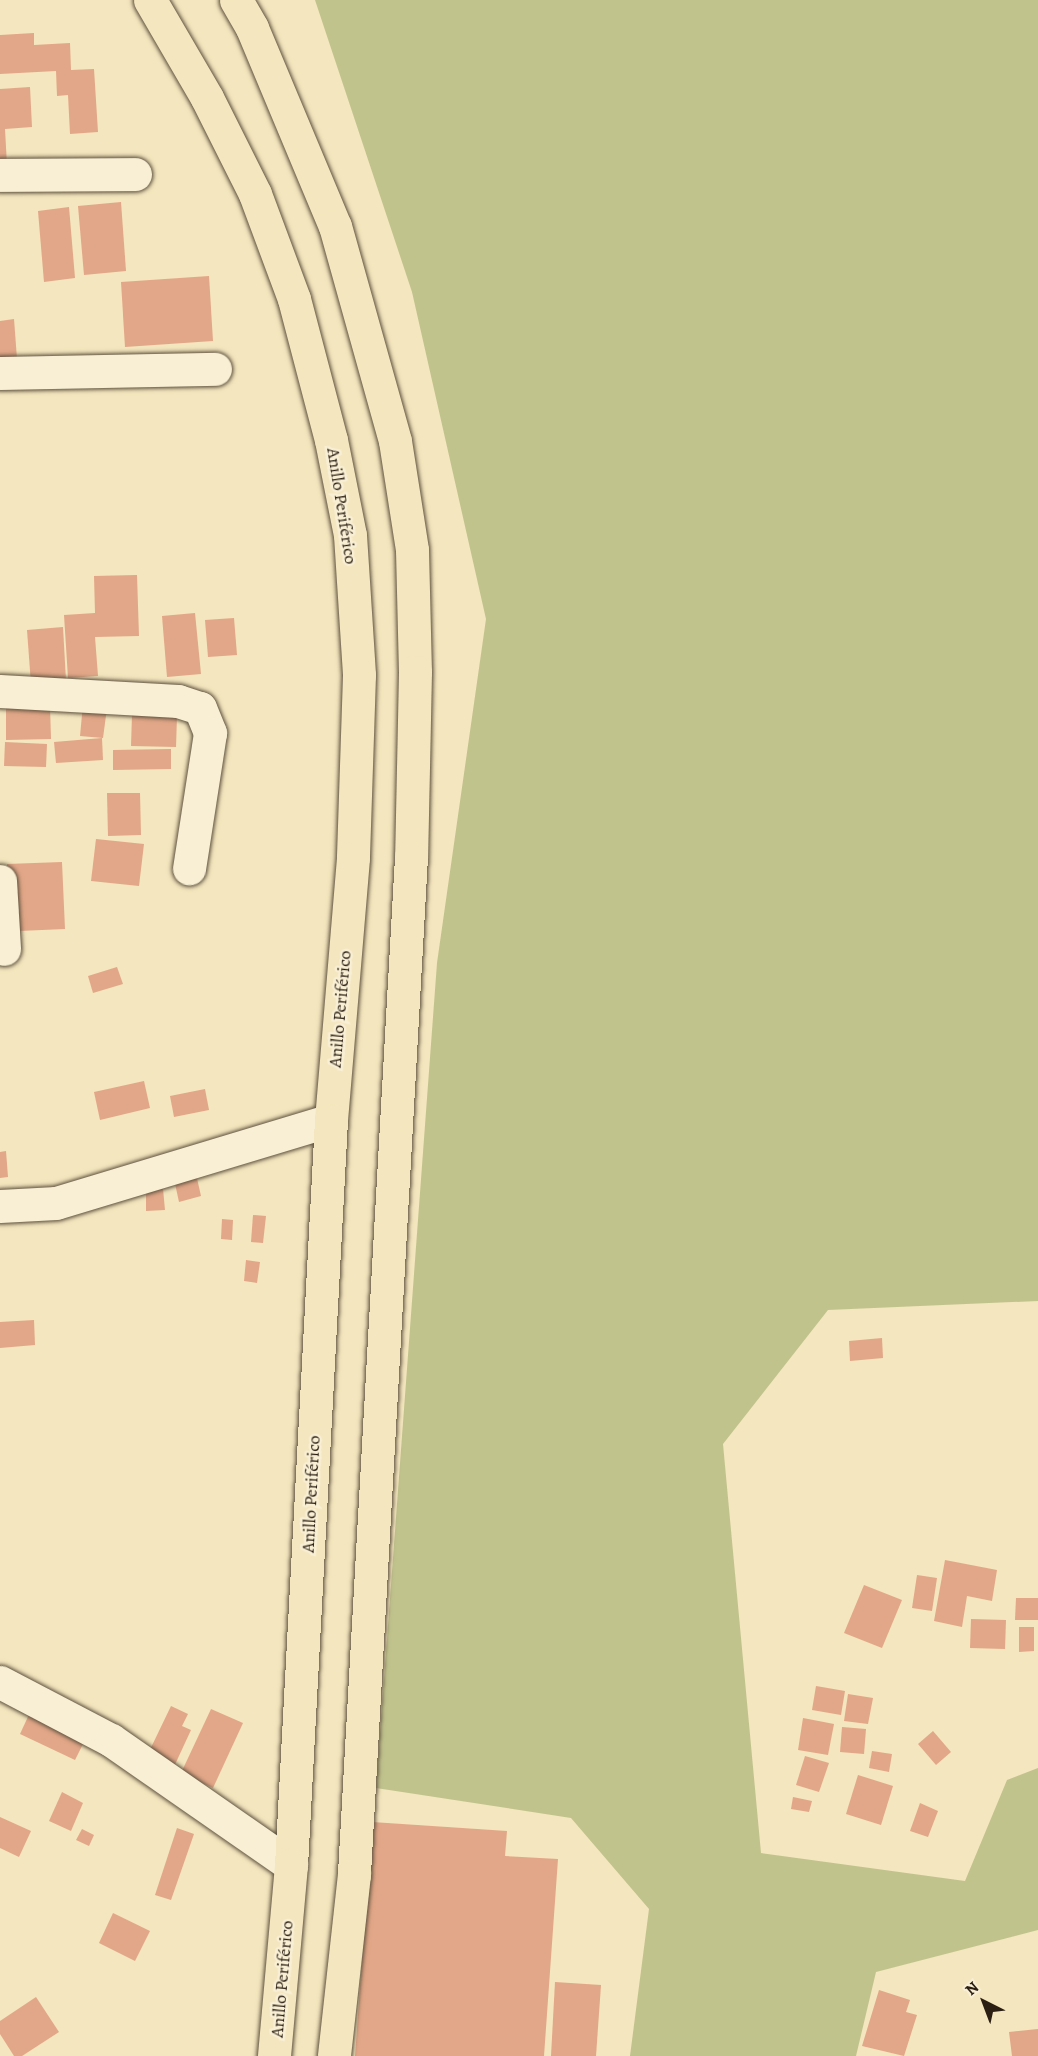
<!DOCTYPE html>
<html>
<head>
<meta charset="utf-8">
<style>
  body { margin:0 }
  #map { position:relative; width:1038px; height:2056px; overflow:hidden; background:#f4e6be; font-family:Alegreya,serif }
  div>[style] { position:absolute }
  .green>* { inset:0; background:#c1c38d }
  .building>* { inset:0; background:#e2a788 }
  .roads { filter:drop-shadow(0 0 2px #5d513e) drop-shadow(0 0 2px #5d513e) }
  .street>* { height:33px; margin:-16.5px; padding:0 16.5px; transform-origin:16.5px; border-radius:16.5px; background:#f8efd5 }
  .highway>* { height:33px; margin:-16.5px; padding:0 16.5px; transform-origin:16.5px; border-radius:16.5px; background:#f4e6be }
  span { translate:-50% -50%; white-space:nowrap; text-align:center; line-height:1.15; -webkit-text-stroke:5px #f8efd5; paint-order:stroke }
  .street-label { font-size:18px; color:#2b1f13 }
  .north { position:absolute; left:954px; top:1972px; width:60px; height:60px; -webkit-text-stroke:4px #f8efd5; paint-order:stroke; rotate:318deg; font-size:16px; font-weight:700; line-height:24px; text-align:center; color:#2b1f13 }
  .north::after { content:''; display:block; margin:auto; width:21px; height:27px; background:#2b1f13; clip-path:polygon(50% 0,100% 100%,50% 72%,0 100%) }
</style>
</head>
<body>
<div id="map">
  <div class="green">
    <i style="clip-path:polygon(315px 0,1038px 0,1038px 1301px,828px 1310px,723px 1444px,761px 1853px,965px 1881px,1007px 1780px,1038px 1768px,1038px 1930px,876px 1972px,856px 2056px,630px 2056px,649px 1909px,571px 1818px,376px 1788px,437px 963px,486px 619px,412px 292px)"></i>
  </div>
  <div class="building">
    <i style="clip-path:polygon(34px 33px,34px 45px,70px 43px,71px 70px,94px 69px,98px 132px,70px 134px,68px 95px,57px 96px,56px 71px,0 74px,0 35px)"></i>
    <i style="clip-path:polygon(30px 87px,32px 127px,5px 129px,7px 165px,0 166px,0 89px)"></i>
    <i style="clip-path:polygon(121px 202px,126px 271px,84px 275px,78px 206px)"></i>
    <i style="clip-path:polygon(69px 207px,75px 278px,44px 282px,38px 211px)"></i>
    <i style="clip-path:polygon(209px 276px,213px 341px,125px 347px,121px 282px)"></i>
    <i style="clip-path:polygon(14px 319px,17px 359px,0 361px,0 321px)"></i>
    <i style="clip-path:polygon(137px 575px,139px 636px,95px 637px,98px 676px,68px 678px,64px 615px,95px 613px,94px 576px)"></i>
    <i style="clip-path:polygon(195px 613px,201px 674px,167px 677px,162px 616px)"></i>
    <i style="clip-path:polygon(234px 618px,237px 655px,208px 657px,205px 620px)"></i>
    <i style="clip-path:polygon(63px 627px,66px 681px,31px 684px,27px 630px)"></i>
    <i style="clip-path:polygon(83px 704px,107px 708px,103px 738px,80px 736px)"></i>
    <i style="clip-path:polygon(50px 706px,51px 739px,6px 740px,6px 707px)"></i>
    <i style="clip-path:polygon(132px 715px,177px 716px,176px 747px,131px 746px)"></i>
    <i style="clip-path:polygon(102px 738px,103px 760px,56px 763px,54px 742px)"></i>
    <i style="clip-path:polygon(5px 742px,47px 744px,46px 767px,4px 766px)"></i>
    <i style="clip-path:polygon(171px 749px,171px 769px,113px 770px,113px 750px)"></i>
    <i style="clip-path:polygon(107px 793px,140px 793px,141px 835px,108px 836px)"></i>
    <i style="clip-path:polygon(96px 839px,144px 844px,139px 886px,91px 881px)"></i>
    <i style="clip-path:polygon(62px 862px,65px 929px,19px 931px,18px 899px,9px 899px,7px 864px)"></i>
    <i style="clip-path:polygon(117px 967px,123px 984px,93px 993px,88px 976px)"></i>
    <i style="clip-path:polygon(144px 1081px,150px 1108px,100px 1120px,94px 1092px)"></i>
    <i style="clip-path:polygon(205px 1089px,209px 1110px,174px 1117px,170px 1096px)"></i>
    <i style="clip-path:polygon(6px 1151px,8px 1177px,0 1178px,0 1152px)"></i>
    <i style="clip-path:polygon(196px 1174px,201px 1196px,179px 1202px,174px 1179px)"></i>
    <i style="clip-path:polygon(163px 1189px,165px 1210px,146px 1211px,146px 1190px)"></i>
    <i style="clip-path:polygon(253px 1215px,266px 1216px,263px 1243px,251px 1242px)"></i>
    <i style="clip-path:polygon(222px 1219px,233px 1220px,232px 1240px,221px 1239px)"></i>
    <i style="clip-path:polygon(246px 1260px,260px 1262px,257px 1283px,244px 1281px)"></i>
    <i style="clip-path:polygon(34px 1320px,35px 1345px,0 1348px,0 1322px)"></i>
    <i style="clip-path:polygon(882px 1338px,883px 1358px,850px 1361px,849px 1341px)"></i>
    <i style="clip-path:polygon(945px 1560px,997px 1570px,992px 1601px,967px 1596px,962px 1627px,934px 1621px)"></i>
    <i style="clip-path:polygon(917px 1575px,937px 1578px,932px 1611px,912px 1608px)"></i>
    <i style="clip-path:polygon(864px 1585px,902px 1600px,882px 1648px,844px 1633px)"></i>
    <i style="clip-path:polygon(1016px 1598px,1038px 1598px,1038px 1620px,1015px 1620px)"></i>
    <i style="clip-path:polygon(971px 1619px,1006px 1620px,1005px 1649px,970px 1648px)"></i>
    <i style="clip-path:polygon(1019px 1627px,1034px 1627px,1034px 1651px,1019px 1652px)"></i>
    <i style="clip-path:polygon(816px 1686px,845px 1691px,841px 1715px,812px 1710px)"></i>
    <i style="clip-path:polygon(848px 1694px,873px 1698px,868px 1724px,844px 1721px)"></i>
    <i style="clip-path:polygon(171px 1706px,188px 1714px,182px 1726px,191px 1730px,172px 1771px,146px 1758px)"></i>
    <i style="clip-path:polygon(32px 1708px,88px 1734px,75px 1760px,20px 1734px)"></i>
    <i style="clip-path:polygon(211px 1709px,243px 1723px,213px 1788px,181px 1773px)"></i>
    <i style="clip-path:polygon(803px 1718px,834px 1724px,828px 1755px,798px 1750px)"></i>
    <i style="clip-path:polygon(842px 1727px,866px 1729px,864px 1754px,840px 1752px)"></i>
    <i style="clip-path:polygon(933px 1731px,951px 1752px,936px 1765px,918px 1744px)"></i>
    <i style="clip-path:polygon(872px 1751px,892px 1754px,889px 1772px,869px 1768px)"></i>
    <i style="clip-path:polygon(805px 1756px,829px 1763px,819px 1792px,796px 1785px)"></i>
    <i style="clip-path:polygon(858px 1775px,893px 1786px,881px 1825px,846px 1814px)"></i>
    <i style="clip-path:polygon(62px 1792px,83px 1803px,71px 1831px,49px 1821px)"></i>
    <i style="clip-path:polygon(793px 1797px,812px 1801px,809px 1812px,791px 1809px)"></i>
    <i style="clip-path:polygon(920px 1803px,938px 1811px,928px 1837px,910px 1831px)"></i>
    <i style="clip-path:polygon(0 1817px,31px 1831px,19px 1857px,0 1848px)"></i>
    <i style="clip-path:polygon(372px 1822px,507px 1831px,505px 1856px,558px 1859px,544px 2056px,355px 2056px)"></i>
    <i style="clip-path:polygon(177px 1828px,194px 1834px,171px 1900px,155px 1895px)"></i>
    <i style="clip-path:polygon(82px 1829px,94px 1835px,89px 1846px,76px 1840px)"></i>
    <i style="clip-path:polygon(113px 1913px,150px 1931px,135px 1961px,99px 1943px)"></i>
    <i style="clip-path:polygon(555px 1982px,601px 1985px,596px 2056px,551px 2056px)"></i>
    <i style="clip-path:polygon(879px 1990px,910px 2000px,906px 2012px,917px 2015px,904px 2056px,862px 2046px)"></i>
    <i style="clip-path:polygon(36px 1997px,59px 2032px,22px 2056px,14px 2056px,0 2034px,0 2021px)"></i>
    <i style="clip-path:polygon(1038px 2029px,1038px 2056px,1012px 2056px,1009px 2032px)"></i>
  </div>
  <div class="roads">
    <div class="street">
      <i style="left:0;top:175px;width:135px;rotate:-0.4deg"></i>
      <i style="left:0;top:373px;width:215px;rotate:-1.1deg"></i>
      <i style="left:0;top:691px;width:178px;rotate:3.2deg"></i>
      <i style="left:178px;top:701px;width:23px;rotate:18deg"></i>
      <i style="left:200px;top:708px;width:27px;rotate:68deg"></i>
      <i style="left:210px;top:733px;width:137px;rotate:98.8deg"></i>
      <i style="left:0;top:881px;width:68px;rotate:86.6deg"></i>
      <i style="left:0;top:1206px;width:56px;rotate:-3.1deg"></i>
      <i style="left:56px;top:1203px;width:287px;rotate:-16.8deg"></i>
      <i style="left:0;top:1682px;width:125px;rotate:27.6deg"></i>
      <i style="left:111px;top:1740px;width:219px;rotate:34.8deg"></i>
    </div>
    <div class="highway">
      <i style="left:150px;top:0;width:113px;rotate:59.8deg"></i>
      <i style="left:207px;top:98px;width:107px;rotate:63.4deg"></i>
      <i style="left:255px;top:194px;width:112px;rotate:69.6deg"></i>
      <i style="left:294px;top:299px;width:146px;rotate:75.3deg"></i>
      <i style="left:331px;top:440px;width:97px;rotate:78.7deg"></i>
      <i style="left:350px;top:535px;width:140px;rotate:86.3deg"></i>
      <i style="left:359px;top:675px;width:183px;rotate:91.9deg"></i>
      <i style="left:353px;top:858px;width:263px;rotate:94.8deg"></i>
      <i style="left:331px;top:1120px;width:746px;rotate:93.07deg"></i>
      <i style="left:291px;top:1865px;width:192px;rotate:95.1deg"></i>
      <i style="left:236px;top:0;width:32px;rotate:60deg"></i>
      <i style="left:252px;top:28px;width:215px;rotate:67.3deg"></i>
      <i style="left:335px;top:226px;width:223px;rotate:74.4deg"></i>
      <i style="left:395px;top:441px;width:110px;rotate:81.1deg"></i>
      <i style="left:412px;top:550px;width:122px;rotate:88.6deg"></i>
      <i style="left:415px;top:672px;width:185px;rotate:91.2deg"></i>
      <i style="left:411px;top:857px;width:1019px;rotate:93.21deg"></i>
      <i style="left:354px;top:1874px;width:183px;rotate:96.3deg"></i>
    </div>
  </div>
  <div class="street-label">
    <span style="left:342px;top:506px;rotate:81deg">Anillo Periférico</span>
    <span style="left:340px;top:1009px;rotate:-85deg">Anillo Periférico</span>
    <span style="left:311px;top:1494px;rotate:-87deg">Anillo Periférico</span>
    <span style="left:282px;top:1979px;rotate:-85deg">Anillo Periférico</span>
  </div>
  <div class="north">N</div>
</div>
</body>
</html>
